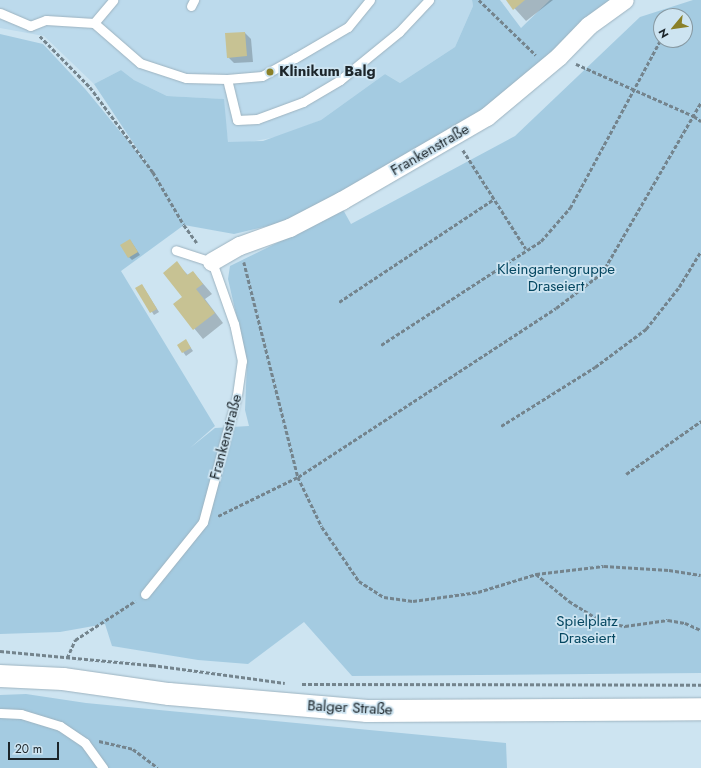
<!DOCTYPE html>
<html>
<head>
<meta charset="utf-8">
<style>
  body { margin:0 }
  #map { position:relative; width:701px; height:768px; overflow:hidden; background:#cde4f1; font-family:Jost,sans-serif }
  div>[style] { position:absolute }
  .built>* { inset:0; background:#bcdaec }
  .green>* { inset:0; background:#a4cbe1 }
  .shadow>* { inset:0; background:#0003 }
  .building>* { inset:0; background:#c7c293 }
  .path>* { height:2.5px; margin-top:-1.25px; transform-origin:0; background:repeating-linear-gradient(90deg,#74848d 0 4px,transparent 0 6px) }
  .roads { filter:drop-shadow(0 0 1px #9db3c0) drop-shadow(0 0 1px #9db3c0) }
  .lane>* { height:9px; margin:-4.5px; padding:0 4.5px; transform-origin:4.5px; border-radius:4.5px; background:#fff }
  .street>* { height:18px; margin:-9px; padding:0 9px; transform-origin:9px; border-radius:9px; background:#fff }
  .secondary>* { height:22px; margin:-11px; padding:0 11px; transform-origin:11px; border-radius:11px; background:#fff }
  .dots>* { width:11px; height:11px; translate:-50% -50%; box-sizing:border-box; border:2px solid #cde4f1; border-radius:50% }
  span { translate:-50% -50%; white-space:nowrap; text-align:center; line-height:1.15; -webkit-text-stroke:3.5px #cde4f1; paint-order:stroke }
  .poi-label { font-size:15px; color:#1c252a; font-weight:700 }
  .left { translate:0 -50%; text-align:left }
  .street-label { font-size:15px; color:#1c252a }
  .park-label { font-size:15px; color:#054761 }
  .north { position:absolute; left:653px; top:8px; width:40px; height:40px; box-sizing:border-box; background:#cde4f1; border:1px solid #8698a1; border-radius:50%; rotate:241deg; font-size:11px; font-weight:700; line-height:16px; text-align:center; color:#1c252a }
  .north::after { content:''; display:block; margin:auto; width:14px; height:18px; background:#8a8028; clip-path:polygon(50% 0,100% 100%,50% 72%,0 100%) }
  .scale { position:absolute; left:8px; top:742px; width:51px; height:18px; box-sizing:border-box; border:2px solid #1c252a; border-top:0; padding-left:5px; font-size:12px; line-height:14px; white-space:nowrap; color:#1c252a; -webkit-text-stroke:3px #cde4f1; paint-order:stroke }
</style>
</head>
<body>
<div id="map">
  <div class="built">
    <i style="clip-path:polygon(0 0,472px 0,473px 6px,455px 47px,400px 83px,385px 74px,321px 120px,281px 136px,245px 143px,228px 142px,223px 99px,167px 96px,134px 80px,121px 70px,94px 84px,44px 36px,0 28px)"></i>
  </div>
  <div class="green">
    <i style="clip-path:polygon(evenodd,472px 0,500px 0,521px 28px,550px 0,622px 0,487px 117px,289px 221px,234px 234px,184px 225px,121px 271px,215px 426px,190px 448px,215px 428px,249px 426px,245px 410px,247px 362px,228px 279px,230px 266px,291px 236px,341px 206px,351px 224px,515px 136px,640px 17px,693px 0,701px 0,701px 673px,352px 676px,304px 622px,248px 664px,198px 660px,112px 646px,105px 624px,60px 632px,0 634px,0 34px,43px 44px,86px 90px,150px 168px,94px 84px,121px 70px,134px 80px,167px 96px,224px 99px,228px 142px,263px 141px,321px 120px,385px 74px,400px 83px,455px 47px,473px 6px,472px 0,661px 16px,685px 16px,685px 40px,661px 40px,661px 16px)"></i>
    <i style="clip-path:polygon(26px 694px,86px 703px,506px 743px,507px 768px,0 768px,0 695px)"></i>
  </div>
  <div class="shadow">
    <i style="clip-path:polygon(507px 0,553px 0,526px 21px)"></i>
    <i style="clip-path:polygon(245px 33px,251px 39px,253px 62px,234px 63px,228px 57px)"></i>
    <i style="clip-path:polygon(130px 240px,140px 255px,132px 260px,129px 257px)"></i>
    <i style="clip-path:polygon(176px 263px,189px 276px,193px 272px,212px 294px,205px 299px,223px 323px,203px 339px,174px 304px,183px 297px)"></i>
    <i style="clip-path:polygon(142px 285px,159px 312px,154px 315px,137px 289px)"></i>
    <i style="clip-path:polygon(186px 341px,193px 351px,186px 356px,178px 345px)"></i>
  </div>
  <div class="building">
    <i style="clip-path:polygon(506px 0,525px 0,513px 10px)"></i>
    <i style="clip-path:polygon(245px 32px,247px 56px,227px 58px,225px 33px)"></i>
    <i style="clip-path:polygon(130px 239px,138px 252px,128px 258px,120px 245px)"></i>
    <i style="clip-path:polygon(177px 261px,187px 275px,193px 271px,203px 284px,196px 289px,215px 313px,193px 330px,173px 304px,182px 297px,163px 273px)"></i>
    <i style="clip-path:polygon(142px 284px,157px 309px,150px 313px,135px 288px)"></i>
    <i style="clip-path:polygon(186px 339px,191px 348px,182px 353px,177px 345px)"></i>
  </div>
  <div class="path">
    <i style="left:479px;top:0;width:79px;rotate:44deg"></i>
    <i style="left:40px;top:36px;width:71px;rotate:45.6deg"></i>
    <i style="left:90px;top:87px;width:106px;rotate:53.5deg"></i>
    <i style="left:153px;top:172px;width:61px;rotate:59.7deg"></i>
    <i style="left:184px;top:225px;width:22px;rotate:54deg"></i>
    <i style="left:576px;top:64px;width:129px;rotate:23.8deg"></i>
    <i style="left:694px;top:116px;width:9px;rotate:36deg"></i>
    <i style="left:463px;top:150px;width:117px;rotate:57.5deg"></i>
    <i style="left:244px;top:262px;width:222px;rotate:75.9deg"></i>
    <i style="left:298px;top:477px;width:55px;rotate:64.4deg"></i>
    <i style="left:322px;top:527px;width:65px;rotate:55.6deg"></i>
    <i style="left:359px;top:581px;width:30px;rotate:33deg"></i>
    <i style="left:384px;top:597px;width:29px;rotate:8deg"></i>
    <i style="left:413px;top:601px;width:66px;rotate:-7.9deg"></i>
    <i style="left:478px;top:592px;width:61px;rotate:-17.2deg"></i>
    <i style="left:536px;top:574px;width:68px;rotate:-6.7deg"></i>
    <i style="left:604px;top:566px;width:65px;rotate:3.5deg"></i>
    <i style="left:669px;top:570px;width:32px;rotate:9deg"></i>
    <i style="left:339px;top:302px;width:186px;rotate:-33.6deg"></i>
    <i style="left:381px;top:345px;width:191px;rotate:-33deg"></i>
    <i style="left:541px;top:241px;width:44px;rotate:-48.7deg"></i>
    <i style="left:570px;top:208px;width:192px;rotate:-61.7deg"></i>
    <i style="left:501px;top:426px;width:111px;rotate:-32.1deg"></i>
    <i style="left:595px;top:367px;width:64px;rotate:-36.7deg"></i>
    <i style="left:646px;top:329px;width:53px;rotate:-51.8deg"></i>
    <i style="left:679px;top:287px;width:42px;rotate:-58.6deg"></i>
    <i style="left:626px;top:474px;width:92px;rotate:-35.2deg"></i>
    <i style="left:218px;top:516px;width:89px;rotate:-26deg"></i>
    <i style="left:298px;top:477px;width:308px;rotate:-33.2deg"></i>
    <i style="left:556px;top:308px;width:58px;rotate:-37.3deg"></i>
    <i style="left:602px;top:273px;width:198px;rotate:-59.9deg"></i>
    <i style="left:536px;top:574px;width:43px;rotate:39.3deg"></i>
    <i style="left:569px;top:601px;width:38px;rotate:32deg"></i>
    <i style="left:601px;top:621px;width:25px;rotate:12deg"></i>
    <i style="left:625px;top:626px;width:43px;rotate:-7.9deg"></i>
    <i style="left:668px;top:620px;width:17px;rotate:10deg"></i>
    <i style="left:685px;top:623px;width:17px;rotate:24deg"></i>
    <i style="left:0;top:651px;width:153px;rotate:5.3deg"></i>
    <i style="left:152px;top:665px;width:134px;rotate:7.7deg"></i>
    <i style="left:67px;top:658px;width:20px;rotate:-66deg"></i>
    <i style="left:75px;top:640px;width:72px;rotate:-33deg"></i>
    <i style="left:302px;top:684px;width:399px;rotate:0.1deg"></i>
    <i style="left:99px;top:741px;width:35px;rotate:13deg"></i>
    <i style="left:133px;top:749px;width:31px;rotate:37deg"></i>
  </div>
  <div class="roads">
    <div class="lane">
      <i style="left:191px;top:6px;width:7px;rotate:-63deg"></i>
      <i style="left:0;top:13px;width:33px;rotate:23deg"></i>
      <i style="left:30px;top:26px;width:17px;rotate:-21deg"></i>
      <i style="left:46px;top:20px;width:48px;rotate:3.6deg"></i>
      <i style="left:94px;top:23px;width:30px;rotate:-50deg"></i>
      <i style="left:94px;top:23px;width:61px;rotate:41deg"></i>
      <i style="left:140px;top:63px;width:48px;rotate:18.1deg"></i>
      <i style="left:186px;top:78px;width:41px;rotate:1.4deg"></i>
      <i style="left:227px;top:79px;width:35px;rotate:-5deg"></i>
      <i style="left:262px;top:76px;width:38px;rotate:-29deg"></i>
      <i style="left:295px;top:58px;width:61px;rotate:-30.3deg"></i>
      <i style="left:348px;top:27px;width:35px;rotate:-51deg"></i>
      <i style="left:227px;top:79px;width:42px;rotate:76.3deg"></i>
      <i style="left:237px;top:120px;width:20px;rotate:-3deg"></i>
      <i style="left:257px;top:119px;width:49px;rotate:-20.3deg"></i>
      <i style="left:303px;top:102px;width:43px;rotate:-30.7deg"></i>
      <i style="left:340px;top:80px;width:76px;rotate:-39.1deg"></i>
      <i style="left:399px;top:32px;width:44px;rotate:-46.8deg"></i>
      <i style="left:145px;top:594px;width:92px;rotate:-51.1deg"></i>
      <i style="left:203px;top:522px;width:131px;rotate:-75deg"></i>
      <i style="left:237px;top:395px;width:34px;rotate:-82deg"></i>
      <i style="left:242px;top:361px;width:38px;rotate:-102deg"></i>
      <i style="left:234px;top:324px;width:66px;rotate:-109.5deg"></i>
      <i style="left:212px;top:262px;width:38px;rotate:-162deg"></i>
      <i style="left:0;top:713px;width:21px;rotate:3deg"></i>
      <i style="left:21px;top:714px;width:41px;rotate:17.1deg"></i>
      <i style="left:60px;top:726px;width:30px;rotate:34deg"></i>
      <i style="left:85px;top:743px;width:31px;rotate:54deg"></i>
    </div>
    <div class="street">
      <i style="left:212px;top:262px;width:32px;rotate:-30deg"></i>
      <i style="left:240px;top:246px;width:53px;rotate:-19.8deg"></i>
      <i style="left:290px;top:228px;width:59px;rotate:-27.4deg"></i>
      <i style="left:342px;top:201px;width:168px;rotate:-30.1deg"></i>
      <i style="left:487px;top:117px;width:94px;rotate:-39.8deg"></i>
      <i style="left:559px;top:57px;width:43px;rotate:-45.9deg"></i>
      <i style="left:589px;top:26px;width:44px;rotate:-35.8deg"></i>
    </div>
    <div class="secondary">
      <i style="left:0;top:676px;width:63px;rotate:2.7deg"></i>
      <i style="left:63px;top:679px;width:107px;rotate:8.1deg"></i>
      <i style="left:169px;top:694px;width:199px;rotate:4.9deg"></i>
      <i style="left:367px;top:711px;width:334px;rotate:-0.3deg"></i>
    </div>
  </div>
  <div class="dots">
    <i style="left:270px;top:72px;background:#8a8028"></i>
  </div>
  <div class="poi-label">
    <span class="left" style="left:279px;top:72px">Klinikum Balg</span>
  </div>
  <div class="street-label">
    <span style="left:430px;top:150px;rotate:-30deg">Frankenstraße</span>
    <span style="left:226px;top:437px;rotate:-75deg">Frankenstraße</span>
    <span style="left:350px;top:708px;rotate:3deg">Balger Straße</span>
  </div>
  <div class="park-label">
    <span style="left:556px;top:278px">Kleingartengruppe<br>Draseiert</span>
    <span style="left:587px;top:630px">Spielplatz<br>Draseiert</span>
  </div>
  <div class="north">N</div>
  <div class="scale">20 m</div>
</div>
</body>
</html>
